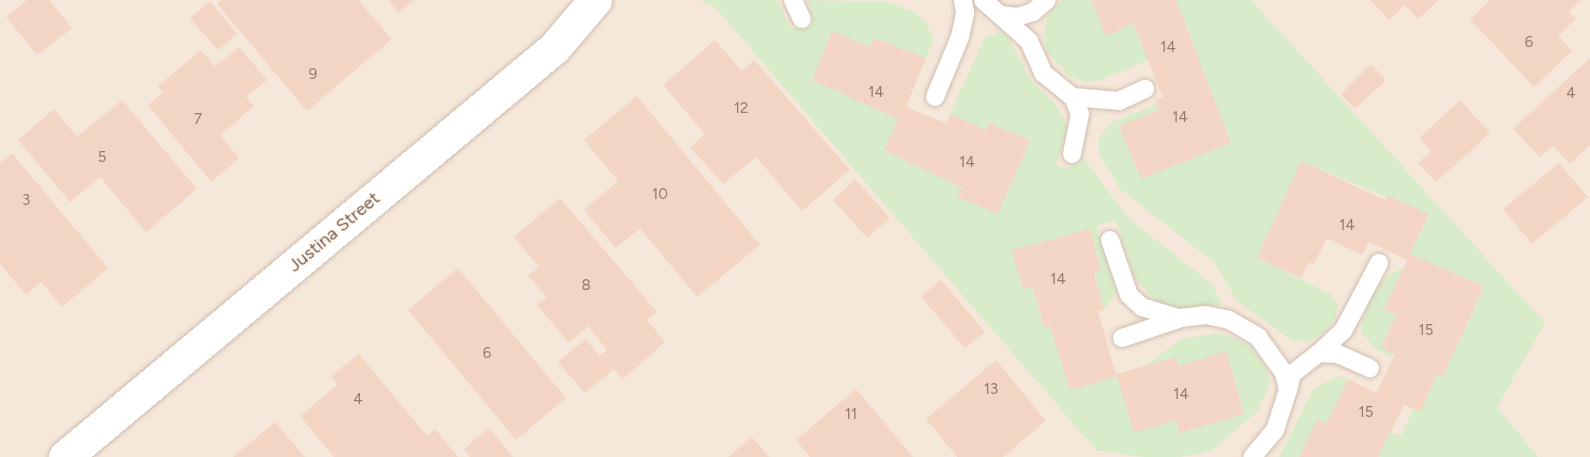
<!DOCTYPE html>
<html>
<head>
<meta charset="utf-8">
<style>
  body { margin:0 }
  #map { position:relative; width:1590px; height:457px; overflow:hidden; background:#fdf6ec; font-family:Figtree,sans-serif }
  div>[style] { position:absolute }
  .residential>* { inset:0; background:#f5e8da }
  .green>* { inset:0; background:#d8ecc9 }
  .building>* { inset:0; background:#f3d5c3 }
  .roads { filter:drop-shadow(0 0 2px #d1beb0) drop-shadow(0 0 2px #d1beb0) }
  .service>* { height:18px; margin:-9px; padding:0 9px; transform-origin:9px; border-radius:9px; background:#fff }
  .minor>* { height:33px; margin:-16.5px; padding:0 16.5px; transform-origin:16.5px; border-radius:16.5px; background:#fff }
  span { translate:-50% -50%; white-space:nowrap; text-align:center; line-height:1.15; -webkit-text-stroke:4.5px #fffaf3; paint-order:stroke }
  .number-label { font-size:15px; color:#987a6a }
  .number-label span { -webkit-text-stroke-width:0 }
  .street-label { font-size:18px; color:#7a5c4d }
</style>
</head>
<body>
<div id="map">
  <div class="residential">
    <i style="clip-path:polygon(0 0,1590px 0,1590px 457px,0 457px)"></i>
  </div>
  <div class="green">
    <i style="clip-path:polygon(699px 0,778px 0,790px 29px,813px 24px,808px 0,888px 2px,913px 12px,926px 22px,934px 40px,926px 58px,875px 38px,870px 47px,832px 31px,813px 80px,898px 119px,885px 150px,962px 188px,958px 197px,998px 214px,1030px 140px,989px 123px,986px 130px,950px 114px,984px 39px,999px 33px,1007px 36px,1032px 82px,1056px 105px,1065px 121px,1067px 129px,1056px 166px,1070px 168px,1082px 156px,1128px 218px,1212px 284px,1222px 305px,1173px 309px,1157px 304px,1135px 277px,1116px 220px,1097px 226px,1116px 293px,1104px 310px,1094px 273px,1101px 271px,1090px 229px,1013px 250px,1023px 289px,1033px 287px,1043px 327px,1050px 326px,1070px 390px,1117px 377px,1176px 420px,1181px 433px,1244px 414px,1226px 352px,1179px 366px,1175px 357px,1144px 366px,1182px 339px,1219px 333px,1248px 344px,1266px 367px,1270px 382px,1258px 411px,1211px 451px,1180px 457px,1143px 457px,1096px 450px,714px 6px)"></i>
    <i style="clip-path:polygon(1062px 0,1091px 0,1106px 35px,1133px 23px,1148px 60px,1101px 80px,1087px 82px,1070px 77px,1047px 51px,1044px 32px,1048px 15px)"></i>
    <i style="clip-path:polygon(1176px 0,1251px 0,1545px 323px,1497px 407px,1538px 457px,1378px 457px,1390px 432px,1401px 436px,1413px 409px,1420px 412px,1437px 375px,1443px 377px,1484px 287px,1410px 254px,1429px 215px,1301px 161px,1257px 258px,1331px 294px,1338px 305px,1335px 319px,1324px 333px,1307px 342px,1291px 340px,1237px 301px,1215px 263px,1120px 189px,1099px 154px,1098px 140px,1110px 123px,1157px 104px,1159px 110px,1119px 126px,1141px 179px,1231px 143px)"></i>
    <i style="clip-path:polygon(1404px 268px,1384px 309px,1396px 315px,1381px 347px,1395px 354px,1393px 357px,1376px 349px,1361px 332px,1365px 310px,1377px 288px,1389px 274px)"></i>
    <i style="clip-path:polygon(1338px 376px,1348px 379px,1326px 424px,1299px 457px,1279px 457px,1314px 388px)"></i>
  </div>
  <div class="building">
    <i style="clip-path:polygon(27px 0,49px 0,72px 28px,37px 55px,6px 17px)"></i>
    <i style="clip-path:polygon(222px 0,358px 0,392px 39px,307px 111px,217px 4px)"></i>
    <i style="clip-path:polygon(388px 0,413px 0,399px 13px)"></i>
    <i style="clip-path:polygon(1091px 0,1176px 0,1231px 143px,1141px 179px,1119px 126px,1159px 110px,1155px 100px,1163px 97px,1133px 23px,1106px 36px)"></i>
    <i style="clip-path:polygon(1370px 0,1439px 0,1418px 19px,1405px 5px,1389px 20px)"></i>
    <i style="clip-path:polygon(1490px 0,1581px 0,1569px 11px,1576px 19px,1558px 36px,1572px 51px,1534px 87px,1470px 19px)"></i>
    <i style="clip-path:polygon(210px 1px,237px 34px,218px 50px,190px 18px)"></i>
    <i style="clip-path:polygon(832px 31px,870px 47px,874px 38px,926px 58px,906px 107px,946px 123px,950px 114px,986px 130px,989px 123px,1030px 140px,998px 214px,957px 197px,962px 188px,884px 150px,898px 119px,812px 80px)"></i>
    <i style="clip-path:polygon(715px 40px,742px 71px,754px 60px,850px 170px,802px 211px,756px 157px,723px 184px,690px 147px,705px 134px,663px 85px)"></i>
    <i style="clip-path:polygon(239px 47px,267px 80px,246px 97px,254px 106px,220px 135px,239px 158px,211px 182px,148px 105px,163px 92px,158px 86px,201px 50px,215px 67px)"></i>
    <i style="clip-path:polygon(1590px 58px,1590px 145px,1570px 164px,1553px 146px,1540px 157px,1513px 129px)"></i>
    <i style="clip-path:polygon(1371px 64px,1386px 80px,1355px 109px,1341px 94px)"></i>
    <i style="clip-path:polygon(637px 96px,760px 245px,697px 297px,640px 228px,616px 248px,584px 210px,618px 181px,584px 140px)"></i>
    <i style="clip-path:polygon(122px 100px,197px 189px,146px 232px,100px 177px,70px 202px,18px 140px,54px 109px,77px 137px)"></i>
    <i style="clip-path:polygon(1460px 100px,1490px 133px,1436px 182px,1418px 163px,1431px 151px,1419px 138px)"></i>
    <i style="clip-path:polygon(12px 153px,108px 268px,62px 307px,41px 282px,26px 295px,0 264px,0 163px)"></i>
    <i style="clip-path:polygon(1301px 161px,1385px 200px,1387px 195px,1429px 214px,1410px 254px,1484px 286px,1443px 377px,1437px 375px,1420px 412px,1404px 405px,1378px 457px,1299px 457px,1317px 420px,1326px 424px,1348px 379px,1376px 393px,1395px 354px,1381px 348px,1396px 315px,1384px 309px,1407px 260px,1369px 242px,1362px 255px,1327px 238px,1314px 264px,1309px 262px,1301px 278px,1257px 258px)"></i>
    <i style="clip-path:polygon(1559px 163px,1588px 197px,1532px 244px,1503px 209px)"></i>
    <i style="clip-path:polygon(855px 179px,890px 218px,867px 238px,833px 200px)"></i>
    <i style="clip-path:polygon(560px 198px,657px 312px,647px 320px,665px 342px,623px 379px,614px 369px,585px 393px,558px 362px,585px 339px,600px 356px,607px 350px,588px 326px,569px 343px,537px 305px,547px 297px,528px 276px,539px 267px,514px 237px)"></i>
    <i style="clip-path:polygon(1090px 229px,1101px 271px,1094px 273px,1104px 310px,1098px 312px,1116px 374px,1176px 357px,1179px 366px,1226px 351px,1244px 414px,1180px 433px,1176px 420px,1134px 433px,1117px 377px,1070px 390px,1050px 326px,1044px 327px,1033px 287px,1023px 289px,1012px 250px)"></i>
    <i style="clip-path:polygon(458px 268px,566px 398px,516px 440px,408px 310px)"></i>
    <i style="clip-path:polygon(941px 280px,985px 332px,965px 348px,921px 297px)"></i>
    <i style="clip-path:polygon(359px 354px,427px 436px,435px 429px,458px 457px,334px 457px,300px 416px,338px 384px,331px 376px)"></i>
    <i style="clip-path:polygon(996px 360px,1046px 421px,1003px 457px,957px 457px,926px 419px)"></i>
    <i style="clip-path:polygon(856px 389px,913px 457px,810px 457px,796px 440px)"></i>
    <i style="clip-path:polygon(275px 422px,305px 457px,233px 457px)"></i>
    <i style="clip-path:polygon(489px 428px,513px 457px,470px 457px,464px 449px)"></i>
    <i style="clip-path:polygon(752px 437px,769px 457px,728px 457px)"></i>
  </div>
  <div class="roads">
    <div class="service">
      <i style="left:793px;top:0;width:21px;rotate:65deg"></i>
      <i style="left:983px;top:0;width:62px;rotate:41.7deg"></i>
      <i style="left:1029px;top:41px;width:35px;rotate:66deg"></i>
      <i style="left:1043px;top:73px;width:38px;rotate:39deg"></i>
      <i style="left:1073px;top:97px;width:46px;rotate:5deg"></i>
      <i style="left:1119px;top:101px;width:29px;rotate:-25deg"></i>
      <i style="left:1001px;top:15px;width:16px;rotate:7deg"></i>
      <i style="left:1017px;top:17px;width:17px;rotate:-17deg"></i>
      <i style="left:1033px;top:12px;width:18px;rotate:-41deg"></i>
      <i style="left:935px;top:97px;width:65px;rotate:-67.4deg"></i>
      <i style="left:960px;top:37px;width:25px;rotate:-78deg"></i>
      <i style="left:965px;top:13px;width:13px;rotate:-99deg"></i>
      <i style="left:1072px;top:154px;width:41px;rotate:-78.7deg"></i>
      <i style="left:1080px;top:114px;width:18px;rotate:-112deg"></i>
      <i style="left:1110px;top:240px;width:58px;rotate:70.9deg"></i>
      <i style="left:1129px;top:295px;width:18px;rotate:43deg"></i>
      <i style="left:1142px;top:307px;width:39px;rotate:17deg"></i>
      <i style="left:1122px;top:338px;width:62px;rotate:-18.7deg"></i>
      <i style="left:1181px;top:318px;width:25px;rotate:-7deg"></i>
      <i style="left:1206px;top:315px;width:24px;rotate:12deg"></i>
      <i style="left:1229px;top:320px;width:34px;rotate:30deg"></i>
      <i style="left:1258px;top:337px;width:44px;rotate:54.2deg"></i>
      <i style="left:1284px;top:373px;width:17px;rotate:77deg"></i>
      <i style="left:1288px;top:390px;width:42px;rotate:108deg"></i>
      <i style="left:1275px;top:430px;width:35px;rotate:130deg"></i>
      <i style="left:1319px;top:353px;width:33px;rotate:-43deg"></i>
      <i style="left:1343px;top:331px;width:77px;rotate:-62.1deg"></i>
      <i style="left:1288px;top:390px;width:16px;rotate:-76deg"></i>
      <i style="left:1292px;top:374px;width:34px;rotate:-38deg"></i>
      <i style="left:1319px;top:353px;width:19px;rotate:3deg"></i>
      <i style="left:1338px;top:354px;width:35px;rotate:24deg"></i>
    </div>
    <div class="minor">
      <i style="left:65px;top:457px;width:637px;rotate:-39.91deg"></i>
      <i style="left:554px;top:48px;width:63px;rotate:-49.5deg"></i>
    </div>
  </div>
  <div class="number-label">
    <span style="left:1529px;top:43px">6</span>
    <span style="left:1168px;top:48px">14</span>
    <span style="left:313px;top:75px">9</span>
    <span style="left:876px;top:93px">14</span>
    <span style="left:1571px;top:94px">4</span>
    <span style="left:741px;top:109px">12</span>
    <span style="left:1180px;top:118px">14</span>
    <span style="left:198px;top:120px">7</span>
    <span style="left:102px;top:158px">5</span>
    <span style="left:967px;top:163px">14</span>
    <span style="left:660px;top:195px">10</span>
    <span style="left:26px;top:201px">3</span>
    <span style="left:1347px;top:226px">14</span>
    <span style="left:1058px;top:280px">14</span>
    <span style="left:586px;top:286px">8</span>
    <span style="left:1426px;top:331px">15</span>
    <span style="left:487px;top:354px">6</span>
    <span style="left:991px;top:390px">13</span>
    <span style="left:1181px;top:395px">14</span>
    <span style="left:358px;top:400px">4</span>
    <span style="left:1366px;top:413px">15</span>
    <span style="left:851px;top:415px">11</span>
  </div>
  <div class="street-label">
    <span style="left:334px;top:232px;rotate:-40deg">Justina Street</span>
  </div>
</div>
</body>
</html>
